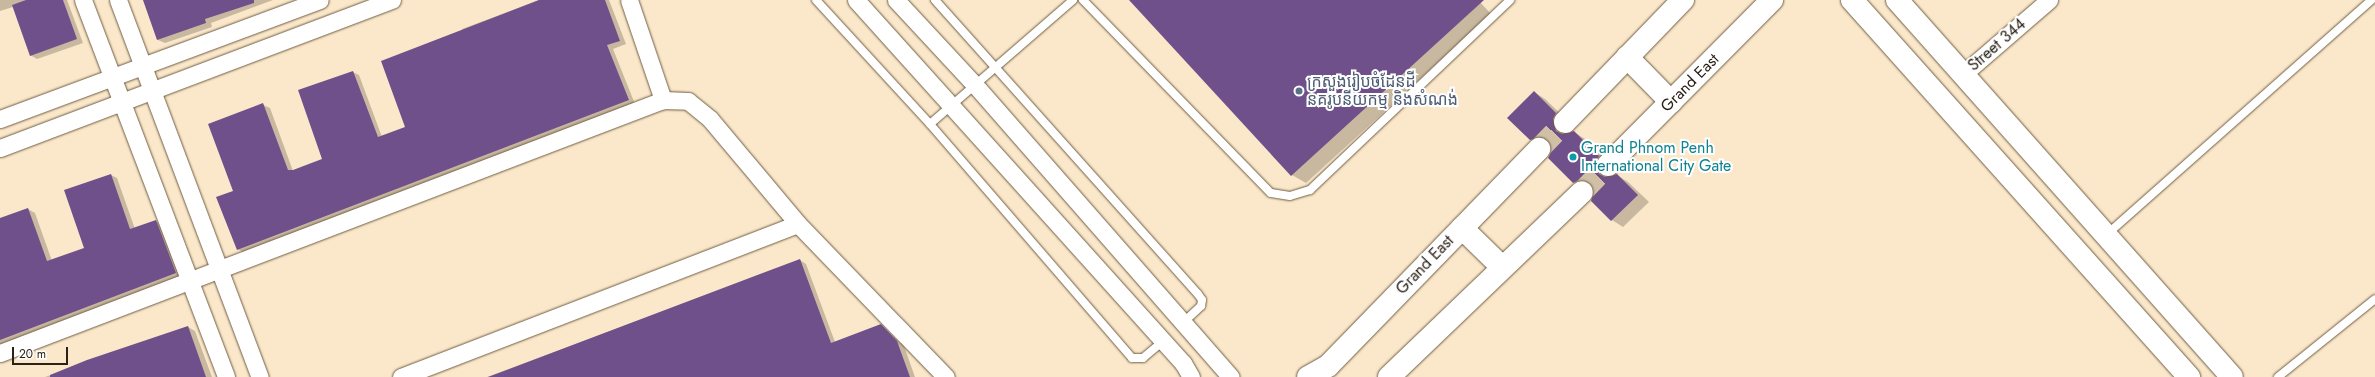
<!DOCTYPE html>
<html>
<head>
<meta charset="utf-8">
<style>
  body { margin:0 }
  #map { position:relative; width:2375px; height:377px; overflow:hidden; background:#fbe7c9; font-family:Jost,"Noto Sans Khmer",sans-serif }
  div>[style] { position:absolute }
  .shadow>* { inset:0; background:#0003 }
  .building>* { inset:0; background:#70508b }
  .secondary-tunnel>* { height:22px; margin-top:-11px; transform-origin:0; background:repeating-linear-gradient(90deg,#d1c0a5 0 22px,transparent 0 33px) }
  .roads { filter:drop-shadow(0 0 1px #6e5d43) drop-shadow(0 0 1px #6e5d43) }
  .lane>* { height:8px; margin:-4px; padding:0 4px; transform-origin:4px; border-radius:4px; background:#fff }
  .street>* { height:17px; margin:-8.5px; padding:0 8.5px; transform-origin:8.5px; border-radius:8.5px; background:#fff }
  .secondary>* { height:22px; margin:-11px; padding:0 11px; transform-origin:11px; border-radius:11px; background:#fff }
  .dots>* { width:11px; height:11px; translate:-50% -50%; box-sizing:border-box; border:2px solid #fff; border-radius:50% }
  span { translate:-50% -50%; white-space:nowrap; text-align:center; line-height:1.15; -webkit-text-stroke:4px #fff; paint-order:stroke }
  .street-label { font-size:16px; color:#2a2217 }
  .service-label { font-size:16px; color:#4e5e75 }
  .left { translate:0 -50%; text-align:left }
  .culture-label { font-size:16px; color:#0d838f }
  .scale { position:absolute; left:12px; top:347px; width:56px; height:18px; box-sizing:border-box; border:2px solid #2a2217; border-top:0; padding-left:5px; font-size:12px; line-height:14px; white-space:nowrap; color:#2a2217; -webkit-text-stroke:3px #fff; paint-order:stroke }
</style>
</head>
<body>
<div id="map">
  <div class="shadow">
    <i style="clip-path:polygon(0 0,67px 0,83px 43px,37px 59px,30px 55px,13px 7px,0 11px)"></i>
    <i style="clip-path:polygon(143px 0,273px 0,211px 23px,212px 27px,165px 43px,158px 40px)"></i>
    <i style="clip-path:polygon(539px 0,609px 0,626px 44px,613px 49px,635px 104px,244px 253px,238px 249px,234px 191px,263px 105px,270px 108px,293px 171px,324px 159px,353px 72px,359px 75px,382px 137px,406px 127px,463px 32px,462px 29px)"></i>
    <i style="clip-path:polygon(1130px 0,1478px 0,1491px 14px,1306px 183px,1292px 175px)"></i>
    <i style="clip-path:polygon(1534px 92px,1545px 99px,1567px 120px,1564px 126px,1566px 134px,1574px 132px,1585px 139px,1610px 163px,1607px 169px,1609px 177px,1617px 175px,1628px 182px,1649px 202px,1623px 227px,1612px 220px,1592px 200px,1594px 186px,1585px 189px,1574px 182px,1552px 152px,1550px 144px,1542px 146px,1531px 139px)"></i>
    <i style="clip-path:polygon(111px 175px,117px 178px,135px 229px,156px 221px,162px 225px,182px 277px,0 346px,0 219px,28px 209px,35px 213px,52px 261px,86px 249px)"></i>
    <i style="clip-path:polygon(800px 260px,806px 264px,835px 342px,881px 325px,904px 346px,915px 377px,487px 377px)"></i>
    <i style="clip-path:polygon(188px 327px,195px 331px,212px 377px,45px 377px)"></i>
  </div>
  <div class="building">
    <i style="clip-path:polygon(26px 0,63px 0,77px 39px,30px 56px,12px 5px)"></i>
    <i style="clip-path:polygon(143px 0,254px 0,254px 3px,205px 19px,206px 23px,157px 40px)"></i>
    <i style="clip-path:polygon(539px 0,605px 0,620px 41px,607px 45px,629px 100px,237px 250px,216px 197px,233px 191px,208px 124px,263px 103px,288px 170px,293px 170px,322px 159px,298px 90px,353px 71px,378px 137px,405px 127px,381px 61px)"></i>
    <i style="clip-path:polygon(1129px 0,1484px 0,1291px 176px)"></i>
    <i style="clip-path:polygon(1534px 91px,1556px 113px,1553px 119px,1556px 131px,1562px 134px,1574px 131px,1599px 156px,1596px 162px,1599px 174px,1605px 177px,1617px 174px,1638px 195px,1611px 221px,1591px 201px,1594px 189px,1591px 183px,1579px 180px,1573px 183px,1548px 158px,1551px 152px,1548px 140px,1542px 137px,1530px 140px,1507px 118px)"></i>
    <i style="clip-path:polygon(111px 174px,130px 229px,156px 220px,176px 273px,0 340px,0 218px,28px 208px,47px 261px,84px 248px,64px 190px)"></i>
    <i style="clip-path:polygon(800px 259px,831px 343px,881px 324px,897px 341px,910px 377px,488px 377px)"></i>
    <i style="clip-path:polygon(188px 326px,206px 377px,50px 377px,50px 375px,87px 360px)"></i>
  </div>
  <div class="secondary-tunnel">
    <i style="left:1539px;top:149px;width:37px;rotate:-46deg"></i>
    <i style="left:1582px;top:192px;width:37px;rotate:-46deg"></i>
  </div>
  <div class="roads">
    <div class="lane">
      <i style="left:816px;top:0;width:168px;rotate:47.4deg"></i>
      <i style="left:930px;top:124px;width:309px;rotate:49.2deg"></i>
      <i style="left:1132px;top:358px;width:11px"></i>
      <i style="left:1143px;top:358px;width:26px;rotate:-40deg"></i>
      <i style="left:935px;top:0;width:394px;rotate:48.2deg"></i>
      <i style="left:1198px;top:294px;width:7px;rotate:56deg"></i>
      <i style="left:1202px;top:300px;width:6px;rotate:99deg"></i>
      <i style="left:1201px;top:306px;width:25px;rotate:137deg"></i>
      <i style="left:1083px;top:0;width:269px;rotate:45.8deg"></i>
      <i style="left:1271px;top:193px;width:19px;rotate:9deg"></i>
      <i style="left:1290px;top:196px;width:21px;rotate:-17deg"></i>
      <i style="left:1310px;top:190px;width:276px;rotate:-43.5deg"></i>
      <i style="left:930px;top:124px;width:189px;rotate:-40.9deg"></i>
      <i style="left:2106px;top:235px;width:355px;rotate:-41.5deg"></i>
      <i style="left:2278px;top:377px;width:124px;rotate:-38.8deg"></i>
    </div>
    <div class="street">
      <i style="left:83px;top:0;width:403px;rotate:69.2deg"></i>
      <i style="left:118px;top:0;width:403px;rotate:69.4deg"></i>
      <i style="left:629px;top:0;width:106px;rotate:71.2deg"></i>
      <i style="left:856px;top:0;width:489px;rotate:48deg"></i>
      <i style="left:1183px;top:363px;width:16px;rotate:60deg"></i>
      <i style="left:896px;top:0;width:116px;rotate:47.1deg"></i>
      <i style="left:975px;top:85px;width:388px;rotate:48.8deg"></i>
      <i style="left:1962px;top:75px;width:115px;rotate:-40.8deg"></i>
      <i style="left:0;top:119px;width:341px;rotate:-20.4deg"></i>
      <i style="left:0;top:148px;width:419px;rotate:-20.7deg"></i>
      <i style="left:0;top:353px;width:710px;rotate:-20.89deg"></i>
      <i style="left:663px;top:100px;width:25px;rotate:2deg"></i>
      <i style="left:688px;top:101px;width:28px;rotate:39deg"></i>
      <i style="left:710px;top:119px;width:137px;rotate:50deg"></i>
      <i style="left:798px;top:224px;width:213px;rotate:46deg"></i>
      <i style="left:401px;top:377px;width:425px;rotate:-21.1deg"></i>
    </div>
    <div class="secondary">
      <i style="left:1852px;top:0;width:506px;rotate:48.21deg"></i>
      <i style="left:1897px;top:0;width:504px;rotate:48.38deg"></i>
      <i style="left:1627px;top:57px;width:63px;rotate:45.6deg"></i>
      <i style="left:1565px;top:122px;width:170px;rotate:-46deg"></i>
      <i style="left:1608px;top:165px;width:233px;rotate:-45.2deg"></i>
      <i style="left:1462px;top:228px;width:56px;rotate:44.3deg"></i>
      <i style="left:1308px;top:377px;width:23px;rotate:-29deg"></i>
      <i style="left:1328px;top:366px;width:303px;rotate:-45.8deg"></i>
      <i style="left:1389px;top:377px;width:267px;rotate:-43.8deg"></i>
    </div>
  </div>
  <div class="dots">
    <i style="left:1299px;top:91px;background:#5c6f8a"></i>
    <i style="left:1573px;top:157px;background:#0f9aa8"></i>
  </div>
  <div class="street-label">
    <span style="left:1997px;top:45px;rotate:-41deg">Street 344</span>
    <span style="left:1690px;top:83px;rotate:-45deg">Grand East</span>
    <span style="left:1425px;top:265px;rotate:-46deg">Grand East</span>
  </div>
  <div class="service-label">
    <span class="left" style="left:1307px;top:91px">ក្រសួងរៀបចំដែនដី<br>នគរូបនីយកម្ម និងសំណង់</span>
  </div>
  <div class="culture-label">
    <span class="left" style="left:1581px;top:157px">Grand Phnom Penh<br>International City Gate</span>
  </div>
  <div class="scale">20 m</div>
</div>
</body>
</html>
